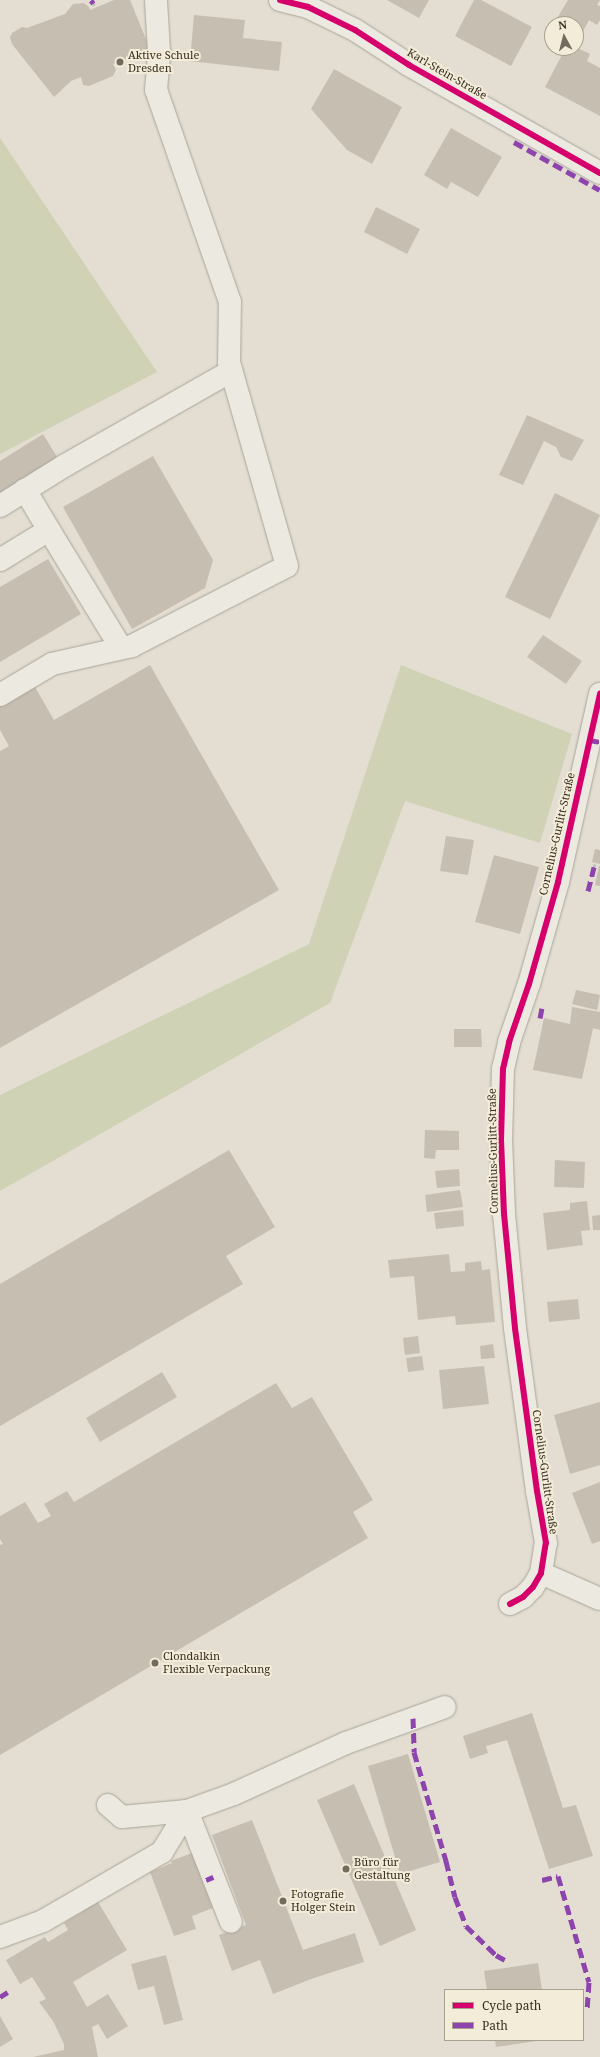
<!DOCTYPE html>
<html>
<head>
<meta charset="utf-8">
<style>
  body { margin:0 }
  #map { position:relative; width:600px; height:2057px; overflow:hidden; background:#e3ded1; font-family:"Noto Serif",serif }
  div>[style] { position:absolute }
  .green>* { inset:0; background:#d0d2b5 }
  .building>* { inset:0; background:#c7beb2 }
  .path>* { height:2.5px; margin-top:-1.25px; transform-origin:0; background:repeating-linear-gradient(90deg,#c4c0b8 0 3px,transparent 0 5px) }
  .roads { filter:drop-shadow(0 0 1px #a9a499) drop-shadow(0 0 1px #a9a499) }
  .minor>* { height:22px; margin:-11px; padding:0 11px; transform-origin:11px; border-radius:11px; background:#ece9e1 }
  .quiet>* { height:5px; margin-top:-2.5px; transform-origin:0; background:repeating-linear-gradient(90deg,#8e44ad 0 10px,transparent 0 15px) }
  .cycleway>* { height:6px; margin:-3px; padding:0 3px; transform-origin:3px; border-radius:3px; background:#d6006c }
  .dots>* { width:11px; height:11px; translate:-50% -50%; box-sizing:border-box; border:2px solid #f3ecd8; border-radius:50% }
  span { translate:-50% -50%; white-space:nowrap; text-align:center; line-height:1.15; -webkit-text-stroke:4px #f3ecd8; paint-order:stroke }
  .poi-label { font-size:11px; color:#382d21 }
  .left { translate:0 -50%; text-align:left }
  .street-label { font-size:11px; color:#382d21 }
  .legend { position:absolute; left:444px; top:1989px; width:140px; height:52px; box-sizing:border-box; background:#f3ecd8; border:1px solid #a8a08f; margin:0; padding:5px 7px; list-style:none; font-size:12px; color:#382d21 }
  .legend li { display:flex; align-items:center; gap:8px; height:20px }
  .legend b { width:20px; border:1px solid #a8a08f }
  .north { position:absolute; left:544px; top:16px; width:40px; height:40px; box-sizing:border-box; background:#f3ecd8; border:1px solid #a8a08f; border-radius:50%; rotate:353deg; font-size:11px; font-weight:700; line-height:16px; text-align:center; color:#382d21 }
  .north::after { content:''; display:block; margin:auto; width:14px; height:18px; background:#746b5f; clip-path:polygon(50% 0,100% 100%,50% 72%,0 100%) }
</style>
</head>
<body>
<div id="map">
  <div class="green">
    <i style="clip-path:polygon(0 138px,157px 372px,0 454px)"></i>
    <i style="clip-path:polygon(401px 665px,572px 734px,540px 843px,405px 801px,330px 1003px,0 1191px,0 1095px,309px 944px)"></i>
  </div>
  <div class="building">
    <i style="clip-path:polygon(114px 0,130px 0,150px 49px,113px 64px,116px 70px,113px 76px,89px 86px,83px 85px,81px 77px,71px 81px,54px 97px,12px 44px,10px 37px,12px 33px,22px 27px,27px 28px,65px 14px,73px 4px,84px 3px,89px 7px,90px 10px)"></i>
    <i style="clip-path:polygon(387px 0,429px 0,419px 18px)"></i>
    <i style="clip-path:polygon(474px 0,481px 0,532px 27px,511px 66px,455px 36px)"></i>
    <i style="clip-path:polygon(568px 0,600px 0,597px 5px,600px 6px,600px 20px,597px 25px,589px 20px,581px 35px,576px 32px,576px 24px,563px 24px,556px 20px)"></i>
    <i style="clip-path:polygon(194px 15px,245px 20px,243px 38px,282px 42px,279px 71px,190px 61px)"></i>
    <i style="clip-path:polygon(576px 47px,590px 54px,587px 61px,600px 68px,600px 116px,545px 87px,565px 49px,570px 52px)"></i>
    <i style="clip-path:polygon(334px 69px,402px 107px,372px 164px,347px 150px,311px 109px)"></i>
    <i style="clip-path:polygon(451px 128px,502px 157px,478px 197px,451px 182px,447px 189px,424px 175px)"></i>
    <i style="clip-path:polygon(376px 207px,420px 229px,407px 254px,364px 232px)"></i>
    <i style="clip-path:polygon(527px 415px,584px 440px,572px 461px,561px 457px,556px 447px,544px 441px,523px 485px,499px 475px)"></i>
    <i style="clip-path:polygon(43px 434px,59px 460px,0 497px,0 461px)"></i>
    <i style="clip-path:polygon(153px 456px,213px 560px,205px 588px,132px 629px,63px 507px)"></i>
    <i style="clip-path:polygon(555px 493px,600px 515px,550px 619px,505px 597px)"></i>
    <i style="clip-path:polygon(48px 559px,81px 614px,0 662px,0 587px)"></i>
    <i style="clip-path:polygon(543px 635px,582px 661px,566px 684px,527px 657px)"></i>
    <i style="clip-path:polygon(150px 665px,279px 890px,0 1048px,0 751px,9px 746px,0 730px,0 706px,35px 687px,54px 720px)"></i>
    <i style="clip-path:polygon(446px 836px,474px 840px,468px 875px,440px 871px)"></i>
    <i style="clip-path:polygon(595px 849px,600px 850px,600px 864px,592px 862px)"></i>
    <i style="clip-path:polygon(494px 855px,539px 867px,520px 934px,475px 922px)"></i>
    <i style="clip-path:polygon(599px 866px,600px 866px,600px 886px,595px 885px)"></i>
    <i style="clip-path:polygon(576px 990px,600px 995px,597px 1010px,572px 1004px)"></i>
    <i style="clip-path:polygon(572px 1007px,600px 1012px,600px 1030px,593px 1028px,582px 1079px,533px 1070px,544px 1018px,570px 1024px)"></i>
    <i style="clip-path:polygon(454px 1029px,481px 1029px,482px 1047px,454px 1047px)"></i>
    <i style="clip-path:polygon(425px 1130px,459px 1131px,459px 1150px,436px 1150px,435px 1159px,424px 1158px)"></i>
    <i style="clip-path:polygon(229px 1150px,275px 1227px,226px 1256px,243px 1284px,0 1426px,0 1284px)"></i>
    <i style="clip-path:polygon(555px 1160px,585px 1162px,584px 1188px,554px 1187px)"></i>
    <i style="clip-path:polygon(459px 1169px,460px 1186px,437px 1188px,435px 1171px)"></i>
    <i style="clip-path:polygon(460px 1190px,463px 1207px,427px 1212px,425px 1195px)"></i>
    <i style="clip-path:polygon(587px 1201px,590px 1230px,581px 1231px,583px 1245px,547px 1250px,543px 1213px,570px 1210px,570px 1203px)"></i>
    <i style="clip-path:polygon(463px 1210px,464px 1226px,436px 1229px,434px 1213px)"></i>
    <i style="clip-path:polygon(600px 1215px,600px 1230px,593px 1230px,592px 1216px)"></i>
    <i style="clip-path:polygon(449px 1254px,451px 1272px,465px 1271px,465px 1263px,481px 1261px,482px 1270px,490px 1269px,495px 1322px,456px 1325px,455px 1316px,418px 1320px,414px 1276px,390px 1278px,388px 1260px)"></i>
    <i style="clip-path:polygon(578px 1299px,580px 1319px,549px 1322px,547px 1302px)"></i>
    <i style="clip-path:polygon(418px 1336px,420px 1353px,405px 1355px,403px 1338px)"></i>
    <i style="clip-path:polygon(493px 1344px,495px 1358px,481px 1359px,480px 1346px)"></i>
    <i style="clip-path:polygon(422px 1356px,424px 1370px,408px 1372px,406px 1358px)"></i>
    <i style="clip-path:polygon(484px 1366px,489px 1404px,443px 1409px,439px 1370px)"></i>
    <i style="clip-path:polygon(162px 1372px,177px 1397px,100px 1442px,86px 1418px)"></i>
    <i style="clip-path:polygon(276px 1383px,292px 1408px,312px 1397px,373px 1500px,353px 1512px,368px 1538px,0 1755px,0 1545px,3px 1544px,0 1539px,0 1516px,25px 1502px,38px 1523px,51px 1516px,44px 1504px,67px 1491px,74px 1502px)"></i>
    <i style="clip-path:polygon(600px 1402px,600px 1465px,570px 1474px,554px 1415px)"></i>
    <i style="clip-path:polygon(600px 1482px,600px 1541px,592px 1544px,572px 1493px)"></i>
    <i style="clip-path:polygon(532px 1713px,563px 1808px,576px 1805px,593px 1856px,549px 1869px,507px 1740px,486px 1746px,488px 1753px,470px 1759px,463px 1736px)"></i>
    <i style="clip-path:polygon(408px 1754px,440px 1862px,400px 1874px,368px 1766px)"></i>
    <i style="clip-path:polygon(354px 1784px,416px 1930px,380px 1946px,317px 1800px)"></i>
    <i style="clip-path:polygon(252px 1820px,303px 1950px,355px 1933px,364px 1962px,314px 1978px,273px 1994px,260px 1960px,232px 1971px,219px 1935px,246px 1925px,212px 1835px)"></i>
    <i style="clip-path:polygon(192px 1853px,206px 1873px,200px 1875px,213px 1908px,192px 1916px,196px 1929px,174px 1936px,150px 1872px,172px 1863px,171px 1861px)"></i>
    <i style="clip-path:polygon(98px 1902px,127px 1950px,73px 1982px,87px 2007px,108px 1994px,128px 2026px,107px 2039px,98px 2024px,92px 2027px,98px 2057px,33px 2057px,64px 2050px,64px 2044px,53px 2021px,39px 2002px,46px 1999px,32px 1977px,20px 1984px,6px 1960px,45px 1937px,48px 1942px,68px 1930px,64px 1923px)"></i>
    <i style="clip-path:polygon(166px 1955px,183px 2020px,164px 2025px,154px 1986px,138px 1990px,131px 1964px)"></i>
    <i style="clip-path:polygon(538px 1963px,542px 1990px,487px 1990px,484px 1971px)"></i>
    <i style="clip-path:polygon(0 2016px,13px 2039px,0 2047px)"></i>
    <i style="clip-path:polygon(495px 2040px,536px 2040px,536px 2041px,496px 2047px)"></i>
  </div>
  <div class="path">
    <i style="left:93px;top:3px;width:6px;rotate:59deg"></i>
    <i style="left:594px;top:867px;width:10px;rotate:-73deg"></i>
  </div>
  <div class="roads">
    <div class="minor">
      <i style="left:280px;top:0;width:29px;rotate:14deg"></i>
      <i style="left:308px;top:7px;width:52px;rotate:26.1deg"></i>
      <i style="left:355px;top:30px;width:64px;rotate:32.9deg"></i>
      <i style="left:409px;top:65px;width:219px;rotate:29.5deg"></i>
      <i style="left:0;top:506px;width:75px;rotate:-32deg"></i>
      <i style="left:64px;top:466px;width:192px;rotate:-29.6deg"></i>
      <i style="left:49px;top:530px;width:138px;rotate:58.6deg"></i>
      <i style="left:0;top:560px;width:57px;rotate:-31.5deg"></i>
      <i style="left:49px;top:530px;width:47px;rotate:-121deg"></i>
      <i style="left:0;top:695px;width:61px;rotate:-30.8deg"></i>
      <i style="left:52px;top:664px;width:82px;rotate:-12.7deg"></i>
      <i style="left:132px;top:646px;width:174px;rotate:-27.3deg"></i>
      <i style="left:287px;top:566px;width:211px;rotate:-105.9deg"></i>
      <i style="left:229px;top:363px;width:61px;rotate:-89.1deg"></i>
      <i style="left:230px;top:302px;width:225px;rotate:-109.2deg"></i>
      <i style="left:156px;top:90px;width:38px;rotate:-85deg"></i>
      <i style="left:159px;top:52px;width:52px;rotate:-93.3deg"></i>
      <i style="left:541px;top:1573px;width:64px;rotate:23.8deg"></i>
      <i style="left:510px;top:1604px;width:15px;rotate:-28deg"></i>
      <i style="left:523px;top:1597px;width:14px;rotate:-45deg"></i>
      <i style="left:533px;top:1587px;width:16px;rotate:-60deg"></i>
      <i style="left:541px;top:1573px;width:30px;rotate:-81deg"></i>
      <i style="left:546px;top:1543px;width:53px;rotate:-99.8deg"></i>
      <i style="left:537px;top:1491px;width:164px;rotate:-97.7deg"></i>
      <i style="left:515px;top:1328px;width:115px;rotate:-95.5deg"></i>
      <i style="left:504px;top:1214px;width:74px;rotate:-92.3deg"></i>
      <i style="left:501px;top:1140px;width:71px;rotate:-88.4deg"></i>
      <i style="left:503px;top:1069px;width:28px;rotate:-77deg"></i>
      <i style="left:509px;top:1042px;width:61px;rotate:-71deg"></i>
      <i style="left:529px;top:984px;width:106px;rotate:-74.1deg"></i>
      <i style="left:558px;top:882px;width:193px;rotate:-77.4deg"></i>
      <i style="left:108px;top:1805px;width:18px;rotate:41deg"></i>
      <i style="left:122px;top:1817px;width:65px;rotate:-5.3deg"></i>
      <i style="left:187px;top:1811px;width:50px;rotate:-19.9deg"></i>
      <i style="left:234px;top:1794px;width:123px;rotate:-24.5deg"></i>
      <i style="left:346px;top:1743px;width:105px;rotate:-20deg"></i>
      <i style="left:187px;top:1811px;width:119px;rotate:68.4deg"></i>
      <i style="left:0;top:1937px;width:46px;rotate:-20.4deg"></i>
      <i style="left:43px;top:1921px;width:138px;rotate:-30.1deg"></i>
      <i style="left:162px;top:1852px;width:48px;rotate:-58.6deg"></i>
    </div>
  </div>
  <div class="quiet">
    <i style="left:91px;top:0;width:4px;rotate:56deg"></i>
    <i style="left:514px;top:142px;width:98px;rotate:29.2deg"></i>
    <i style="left:589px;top:740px;width:11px;rotate:10deg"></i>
    <i style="left:588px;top:891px;width:25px;rotate:-76deg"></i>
    <i style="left:540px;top:1018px;width:10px;rotate:-79deg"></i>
    <i style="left:413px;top:1718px;width:34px;rotate:88deg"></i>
    <i style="left:414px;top:1752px;width:114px;rotate:73.6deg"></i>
    <i style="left:446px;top:1861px;width:37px;rotate:76deg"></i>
    <i style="left:455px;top:1897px;width:31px;rotate:69deg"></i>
    <i style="left:466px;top:1926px;width:42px;rotate:44deg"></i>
    <i style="left:496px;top:1955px;width:10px;rotate:29deg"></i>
    <i style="left:206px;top:1880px;width:8px;rotate:-23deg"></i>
    <i style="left:542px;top:1880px;width:16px;rotate:-14deg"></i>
    <i style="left:558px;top:1876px;width:110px;rotate:73.7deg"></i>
    <i style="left:589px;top:1982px;width:26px;rotate:94deg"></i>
    <i style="left:0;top:1997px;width:9px;rotate:-32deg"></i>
  </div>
  <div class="cycleway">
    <i style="left:280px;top:0;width:29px;rotate:14deg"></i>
    <i style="left:308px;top:7px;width:52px;rotate:26.1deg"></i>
    <i style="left:355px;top:30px;width:64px;rotate:32.9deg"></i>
    <i style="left:409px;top:65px;width:219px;rotate:29.5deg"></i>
    <i style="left:510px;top:1604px;width:15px;rotate:-28deg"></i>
    <i style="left:523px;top:1597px;width:14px;rotate:-45deg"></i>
    <i style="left:533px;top:1587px;width:16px;rotate:-60deg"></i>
    <i style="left:541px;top:1573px;width:30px;rotate:-81deg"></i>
    <i style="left:546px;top:1543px;width:53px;rotate:-99.8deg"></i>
    <i style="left:537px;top:1491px;width:164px;rotate:-97.7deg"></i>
    <i style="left:515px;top:1328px;width:115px;rotate:-95.5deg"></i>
    <i style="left:504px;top:1214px;width:74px;rotate:-92.3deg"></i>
    <i style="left:501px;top:1140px;width:71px;rotate:-88.4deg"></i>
    <i style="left:503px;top:1069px;width:28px;rotate:-77deg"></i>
    <i style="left:509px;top:1042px;width:61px;rotate:-71deg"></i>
    <i style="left:529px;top:984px;width:106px;rotate:-74.1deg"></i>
    <i style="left:558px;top:882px;width:193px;rotate:-77.4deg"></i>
  </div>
  <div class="dots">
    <i style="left:120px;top:62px;background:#746b5f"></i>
    <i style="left:155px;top:1663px;background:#746b5f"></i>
    <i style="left:346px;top:1869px;background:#746b5f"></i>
    <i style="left:283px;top:1901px;background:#746b5f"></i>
  </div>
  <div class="poi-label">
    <span class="left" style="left:128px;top:62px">Aktive Schule<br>Dresden</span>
    <span class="left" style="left:163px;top:1663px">Clondalkin<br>Flexible Verpackung</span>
    <span class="left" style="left:354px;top:1869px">Büro für<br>Gestaltung</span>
    <span class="left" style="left:291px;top:1901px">Fotografie<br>Holger Stein</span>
  </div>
  <div class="street-label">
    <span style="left:447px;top:74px;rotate:30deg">Karl-Stein-Straße</span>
    <span style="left:557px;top:834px;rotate:-77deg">Cornelius-Gurlitt-Straße</span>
    <span style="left:493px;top:1151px;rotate:-91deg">Cornelius-Gurlitt-Straße</span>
    <span style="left:545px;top:1472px;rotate:82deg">Cornelius-Gurlitt-Straße</span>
  </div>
  <ul class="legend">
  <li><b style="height:5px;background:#d6006c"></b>Cycle path</li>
  <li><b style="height:5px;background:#8e44ad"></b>Path</li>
  </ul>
  <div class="north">N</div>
</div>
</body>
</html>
